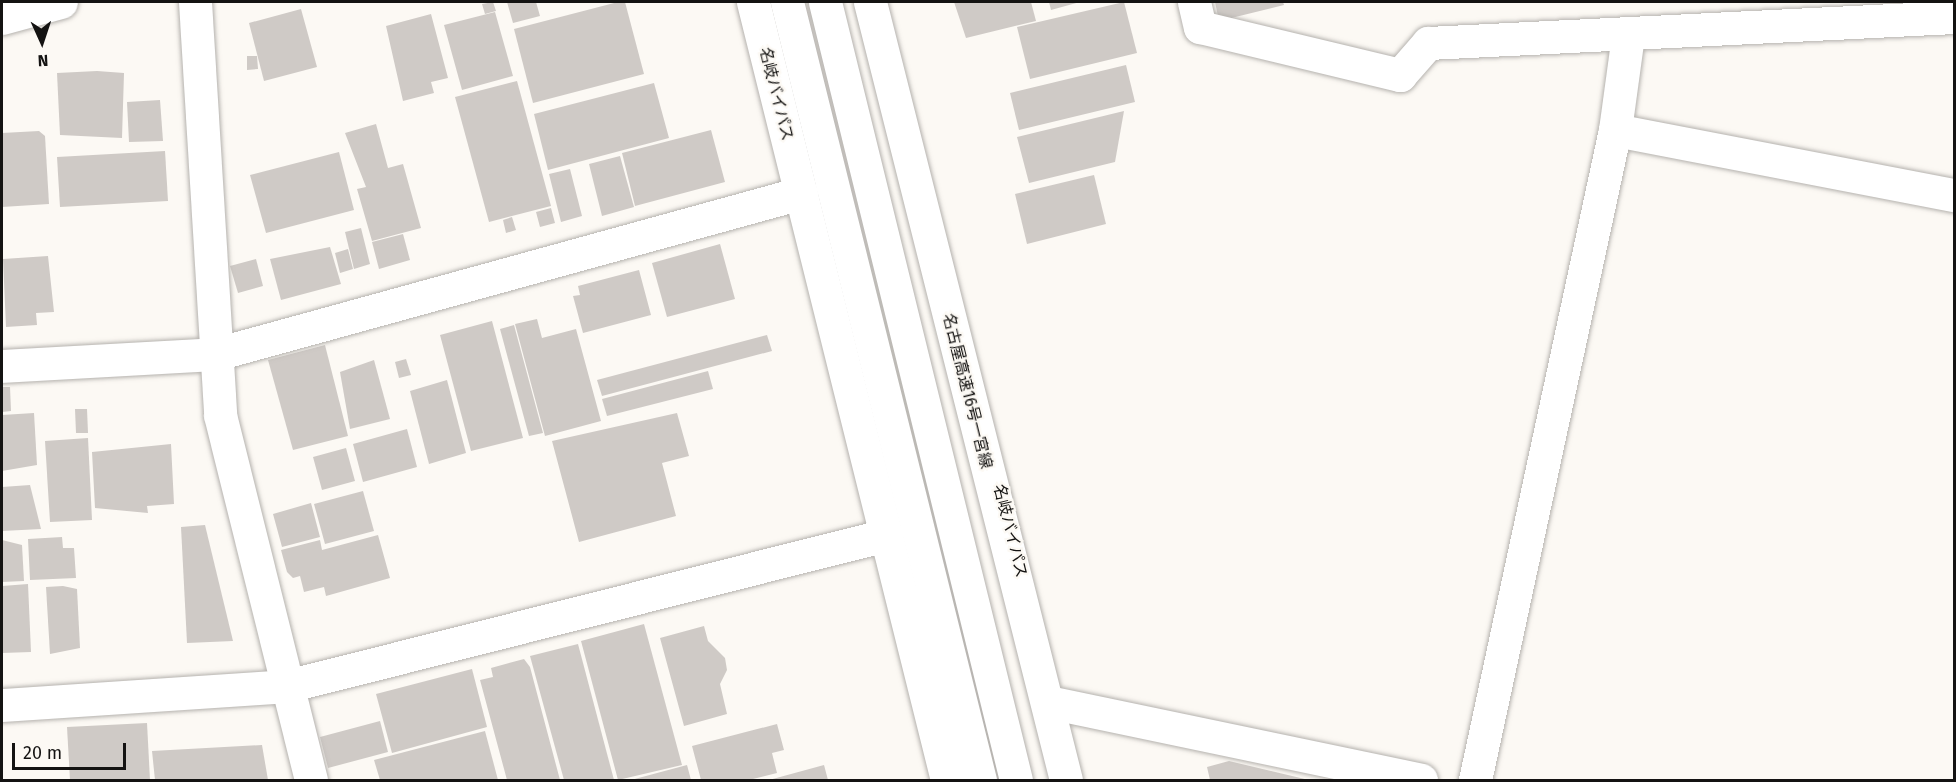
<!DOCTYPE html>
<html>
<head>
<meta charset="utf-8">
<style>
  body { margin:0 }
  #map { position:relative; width:1956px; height:782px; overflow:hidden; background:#fcf9f4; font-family:"Fira Sans","Noto Sans JP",sans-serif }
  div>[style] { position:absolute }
  .building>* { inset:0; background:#cfcac6 }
  .roads { filter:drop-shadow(0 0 2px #b5b2ae) drop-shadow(0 0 2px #b5b2ae) }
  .street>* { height:33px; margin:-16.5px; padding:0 16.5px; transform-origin:16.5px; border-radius:16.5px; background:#fff }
  .secondary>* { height:33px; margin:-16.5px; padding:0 16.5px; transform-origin:16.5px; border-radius:16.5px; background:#fff }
  .highway>* { height:33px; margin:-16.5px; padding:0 16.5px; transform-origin:16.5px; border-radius:16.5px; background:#fff }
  span { translate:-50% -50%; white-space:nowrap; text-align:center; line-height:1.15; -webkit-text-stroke:4.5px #fcf9f4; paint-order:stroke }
  .street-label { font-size:16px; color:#141312 }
  .frame { position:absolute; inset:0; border:3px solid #141312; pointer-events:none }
  .north { position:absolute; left:12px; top:12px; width:60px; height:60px; -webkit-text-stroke:4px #fcf9f4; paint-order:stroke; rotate:177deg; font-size:16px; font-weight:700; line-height:24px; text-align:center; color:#141312 }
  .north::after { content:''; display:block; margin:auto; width:21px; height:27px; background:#141312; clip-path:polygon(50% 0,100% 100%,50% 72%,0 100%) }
  .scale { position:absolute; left:12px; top:743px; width:114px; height:27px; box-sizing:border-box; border:3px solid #141312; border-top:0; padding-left:8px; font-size:18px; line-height:21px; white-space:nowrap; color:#141312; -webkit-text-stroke:4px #fcf9f4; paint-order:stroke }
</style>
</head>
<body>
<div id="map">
  <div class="building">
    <i style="clip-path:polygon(493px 2px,496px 11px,485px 14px,482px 4px)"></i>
    <i style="clip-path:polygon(507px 2px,536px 2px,540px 16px,513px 23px)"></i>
    <i style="clip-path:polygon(618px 2px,625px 2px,644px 74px,533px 103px,514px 29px)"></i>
    <i style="clip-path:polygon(954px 2px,1031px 2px,1036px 21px,966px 38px)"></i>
    <i style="clip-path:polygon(1049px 2px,1080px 2px,1051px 10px)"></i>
    <i style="clip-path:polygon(1124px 2px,1137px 53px,1030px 79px,1017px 27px)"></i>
    <i style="clip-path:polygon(1215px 2px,1283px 2px,1284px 5px,1219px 21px)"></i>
    <i style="clip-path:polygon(301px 9px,317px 67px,264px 81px,249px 23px)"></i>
    <i style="clip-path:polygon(495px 12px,513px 76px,462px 90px,444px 25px)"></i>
    <i style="clip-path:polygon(431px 14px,448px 78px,431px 82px,434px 93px,403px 101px,386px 26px)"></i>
    <i style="clip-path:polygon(247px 56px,257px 56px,258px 69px,247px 70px)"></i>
    <i style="clip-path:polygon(1126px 65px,1135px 102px,1019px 130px,1010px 93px)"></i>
    <i style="clip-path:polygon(97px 71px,124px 73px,122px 138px,60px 135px,57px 73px)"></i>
    <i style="clip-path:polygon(517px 81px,551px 206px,489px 222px,455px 97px)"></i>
    <i style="clip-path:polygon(654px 83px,669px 138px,548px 170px,534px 114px)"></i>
    <i style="clip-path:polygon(160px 100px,163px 141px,129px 142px,127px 102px)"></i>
    <i style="clip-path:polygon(1124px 111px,1115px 162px,1029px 183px,1017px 137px)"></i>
    <i style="clip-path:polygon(376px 124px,388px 168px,403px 164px,421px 228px,372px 241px,357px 189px,366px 187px,345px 133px)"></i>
    <i style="clip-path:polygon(711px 130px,725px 182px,635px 206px,622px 153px)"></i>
    <i style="clip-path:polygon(39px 131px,45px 136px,49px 204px,2px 207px,2px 133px)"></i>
    <i style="clip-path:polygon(165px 151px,168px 201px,60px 207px,57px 157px)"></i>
    <i style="clip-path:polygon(339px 152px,354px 210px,266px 233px,250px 175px)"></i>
    <i style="clip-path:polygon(620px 156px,634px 207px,602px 216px,589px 164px)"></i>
    <i style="clip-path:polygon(570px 169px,582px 216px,561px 222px,549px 174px)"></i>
    <i style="clip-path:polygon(1094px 175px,1106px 224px,1027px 244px,1015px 194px)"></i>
    <i style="clip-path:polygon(551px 208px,555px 223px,540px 227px,536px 212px)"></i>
    <i style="clip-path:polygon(512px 217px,516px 230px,506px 233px,503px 220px)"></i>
    <i style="clip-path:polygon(361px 228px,370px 264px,354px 269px,345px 232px)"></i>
    <i style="clip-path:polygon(403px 234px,410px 260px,379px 269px,372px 242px)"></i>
    <i style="clip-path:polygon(720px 244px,735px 299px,667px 317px,652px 263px)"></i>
    <i style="clip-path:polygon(330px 247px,341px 284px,281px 300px,270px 259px)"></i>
    <i style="clip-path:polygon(348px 249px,353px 269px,340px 273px,335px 253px)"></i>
    <i style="clip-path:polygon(48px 256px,54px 312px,36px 313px,37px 325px,6px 327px,3px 259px)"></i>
    <i style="clip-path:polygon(256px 259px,263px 286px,238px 293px,230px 266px)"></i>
    <i style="clip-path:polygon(639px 270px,651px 315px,583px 333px,573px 296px,580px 295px,578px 286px)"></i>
    <i style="clip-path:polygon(537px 319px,542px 338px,576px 329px,601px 421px,545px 436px,515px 324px)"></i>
    <i style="clip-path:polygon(492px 321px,523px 438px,471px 451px,440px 335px)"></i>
    <i style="clip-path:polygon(514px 325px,543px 433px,529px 436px,500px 329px)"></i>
    <i style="clip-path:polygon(767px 335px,772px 351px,602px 396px,597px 380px)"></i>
    <i style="clip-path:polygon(325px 345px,348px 436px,293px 450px,268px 360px)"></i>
    <i style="clip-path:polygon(406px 359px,411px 375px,399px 378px,395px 362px)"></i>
    <i style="clip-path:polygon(374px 360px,390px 419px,350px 429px,340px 372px)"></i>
    <i style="clip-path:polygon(708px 371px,713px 389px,607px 416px,602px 399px)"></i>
    <i style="clip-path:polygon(447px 380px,466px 453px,429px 464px,410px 391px)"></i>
    <i style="clip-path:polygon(2px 387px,10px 387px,11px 411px,2px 412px)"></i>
    <i style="clip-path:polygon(75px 409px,87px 409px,88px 433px,76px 433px)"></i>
    <i style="clip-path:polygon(34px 413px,37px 465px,2px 471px,2px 415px)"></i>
    <i style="clip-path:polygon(677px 413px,689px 456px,662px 463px,676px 516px,579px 542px,552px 441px)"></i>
    <i style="clip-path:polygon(407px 429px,417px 467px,363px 482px,353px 444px)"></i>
    <i style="clip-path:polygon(88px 438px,92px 520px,50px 522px,45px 441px)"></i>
    <i style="clip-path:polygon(171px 444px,174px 504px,147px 506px,148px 513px,95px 508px,92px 452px)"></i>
    <i style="clip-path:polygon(346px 448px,355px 481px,322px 490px,313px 457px)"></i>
    <i style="clip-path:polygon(30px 485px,41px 529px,2px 531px,2px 487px)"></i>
    <i style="clip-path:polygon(363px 491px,374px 531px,325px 544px,314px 504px)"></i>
    <i style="clip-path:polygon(311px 503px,320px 537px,282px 547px,273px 514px)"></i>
    <i style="clip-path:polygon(205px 525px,233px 641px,187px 643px,181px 527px)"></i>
    <i style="clip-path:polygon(378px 535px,390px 578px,326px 596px,324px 587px,304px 592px,300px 576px,293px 578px,287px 572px,281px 550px,320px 540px,322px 550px)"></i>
    <i style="clip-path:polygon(62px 537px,63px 548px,74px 548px,76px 578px,30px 580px,28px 539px)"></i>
    <i style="clip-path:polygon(2px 540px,22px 545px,24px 581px,2px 582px)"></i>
    <i style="clip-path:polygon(28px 584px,31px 652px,2px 653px,2px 586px)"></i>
    <i style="clip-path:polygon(63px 586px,77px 589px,80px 648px,50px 654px,46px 587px)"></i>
    <i style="clip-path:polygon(644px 624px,682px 765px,618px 780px,581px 641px)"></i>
    <i style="clip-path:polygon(704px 626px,708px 641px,725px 658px,727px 670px,720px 684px,727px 714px,684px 726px,660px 638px)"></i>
    <i style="clip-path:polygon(578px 644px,614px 780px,564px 780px,530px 656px)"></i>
    <i style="clip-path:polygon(524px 659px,530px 667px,560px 780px,507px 780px,480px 680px,493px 677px,491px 668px)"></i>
    <i style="clip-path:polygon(472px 669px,487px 727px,392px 753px,376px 694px)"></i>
    <i style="clip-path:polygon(380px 721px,388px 752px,328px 768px,320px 737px)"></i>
    <i style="clip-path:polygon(147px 723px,150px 780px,70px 780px,67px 727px)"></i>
    <i style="clip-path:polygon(777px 724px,784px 750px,772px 753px,777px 773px,749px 780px,701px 780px,692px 746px)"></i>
    <i style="clip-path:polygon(485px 731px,498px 780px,380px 780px,374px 760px)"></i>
    <i style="clip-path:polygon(262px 745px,268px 780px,155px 780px,152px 751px)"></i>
    <i style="clip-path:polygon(1229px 761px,1309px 780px,1210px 780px,1207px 767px)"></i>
    <i style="clip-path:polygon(687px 765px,691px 780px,631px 780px)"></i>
    <i style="clip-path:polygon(824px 765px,828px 780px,769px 780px)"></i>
  </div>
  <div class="roads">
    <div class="street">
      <i style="left:1194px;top:2px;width:26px;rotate:77deg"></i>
      <i style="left:1200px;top:27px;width:206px;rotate:13.5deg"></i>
      <i style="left:1400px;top:75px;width:43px;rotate:-48.8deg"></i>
      <i style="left:1428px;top:43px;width:527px;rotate:-2.83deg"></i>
      <i style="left:2px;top:18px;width:61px;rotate:-15.2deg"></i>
      <i style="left:1615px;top:130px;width:345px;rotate:10.9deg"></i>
      <i style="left:2px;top:366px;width:214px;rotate:-3.2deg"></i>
      <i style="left:216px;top:354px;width:607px;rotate:-15.39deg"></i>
      <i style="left:1053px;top:703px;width:376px;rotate:11.8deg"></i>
      <i style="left:2px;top:705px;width:286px;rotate:-3.8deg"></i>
      <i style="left:287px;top:686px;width:618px;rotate:-14.15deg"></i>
      <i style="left:1475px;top:780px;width:665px;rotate:-77.85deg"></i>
      <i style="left:1615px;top:130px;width:96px;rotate:-82.2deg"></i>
    </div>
    <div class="secondary">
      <i style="left:195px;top:2px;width:414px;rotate:86.5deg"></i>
      <i style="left:220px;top:415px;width:376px;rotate:76deg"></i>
    </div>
    <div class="highway">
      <i style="left:753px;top:2px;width:802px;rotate:76deg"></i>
      <i style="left:787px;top:2px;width:802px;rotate:76.07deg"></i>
      <i style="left:825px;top:2px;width:801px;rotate:76.21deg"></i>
      <i style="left:870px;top:2px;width:802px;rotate:75.86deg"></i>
    </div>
  </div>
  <div class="street-label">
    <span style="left:776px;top:94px;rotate:76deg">名岐バイパス</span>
    <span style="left:967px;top:391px;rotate:76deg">名古屋高速16号一宮線</span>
    <span style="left:1010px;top:531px;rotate:76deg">名岐バイパス</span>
  </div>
  <div class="frame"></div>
  <div class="north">N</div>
  <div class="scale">20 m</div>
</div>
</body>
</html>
